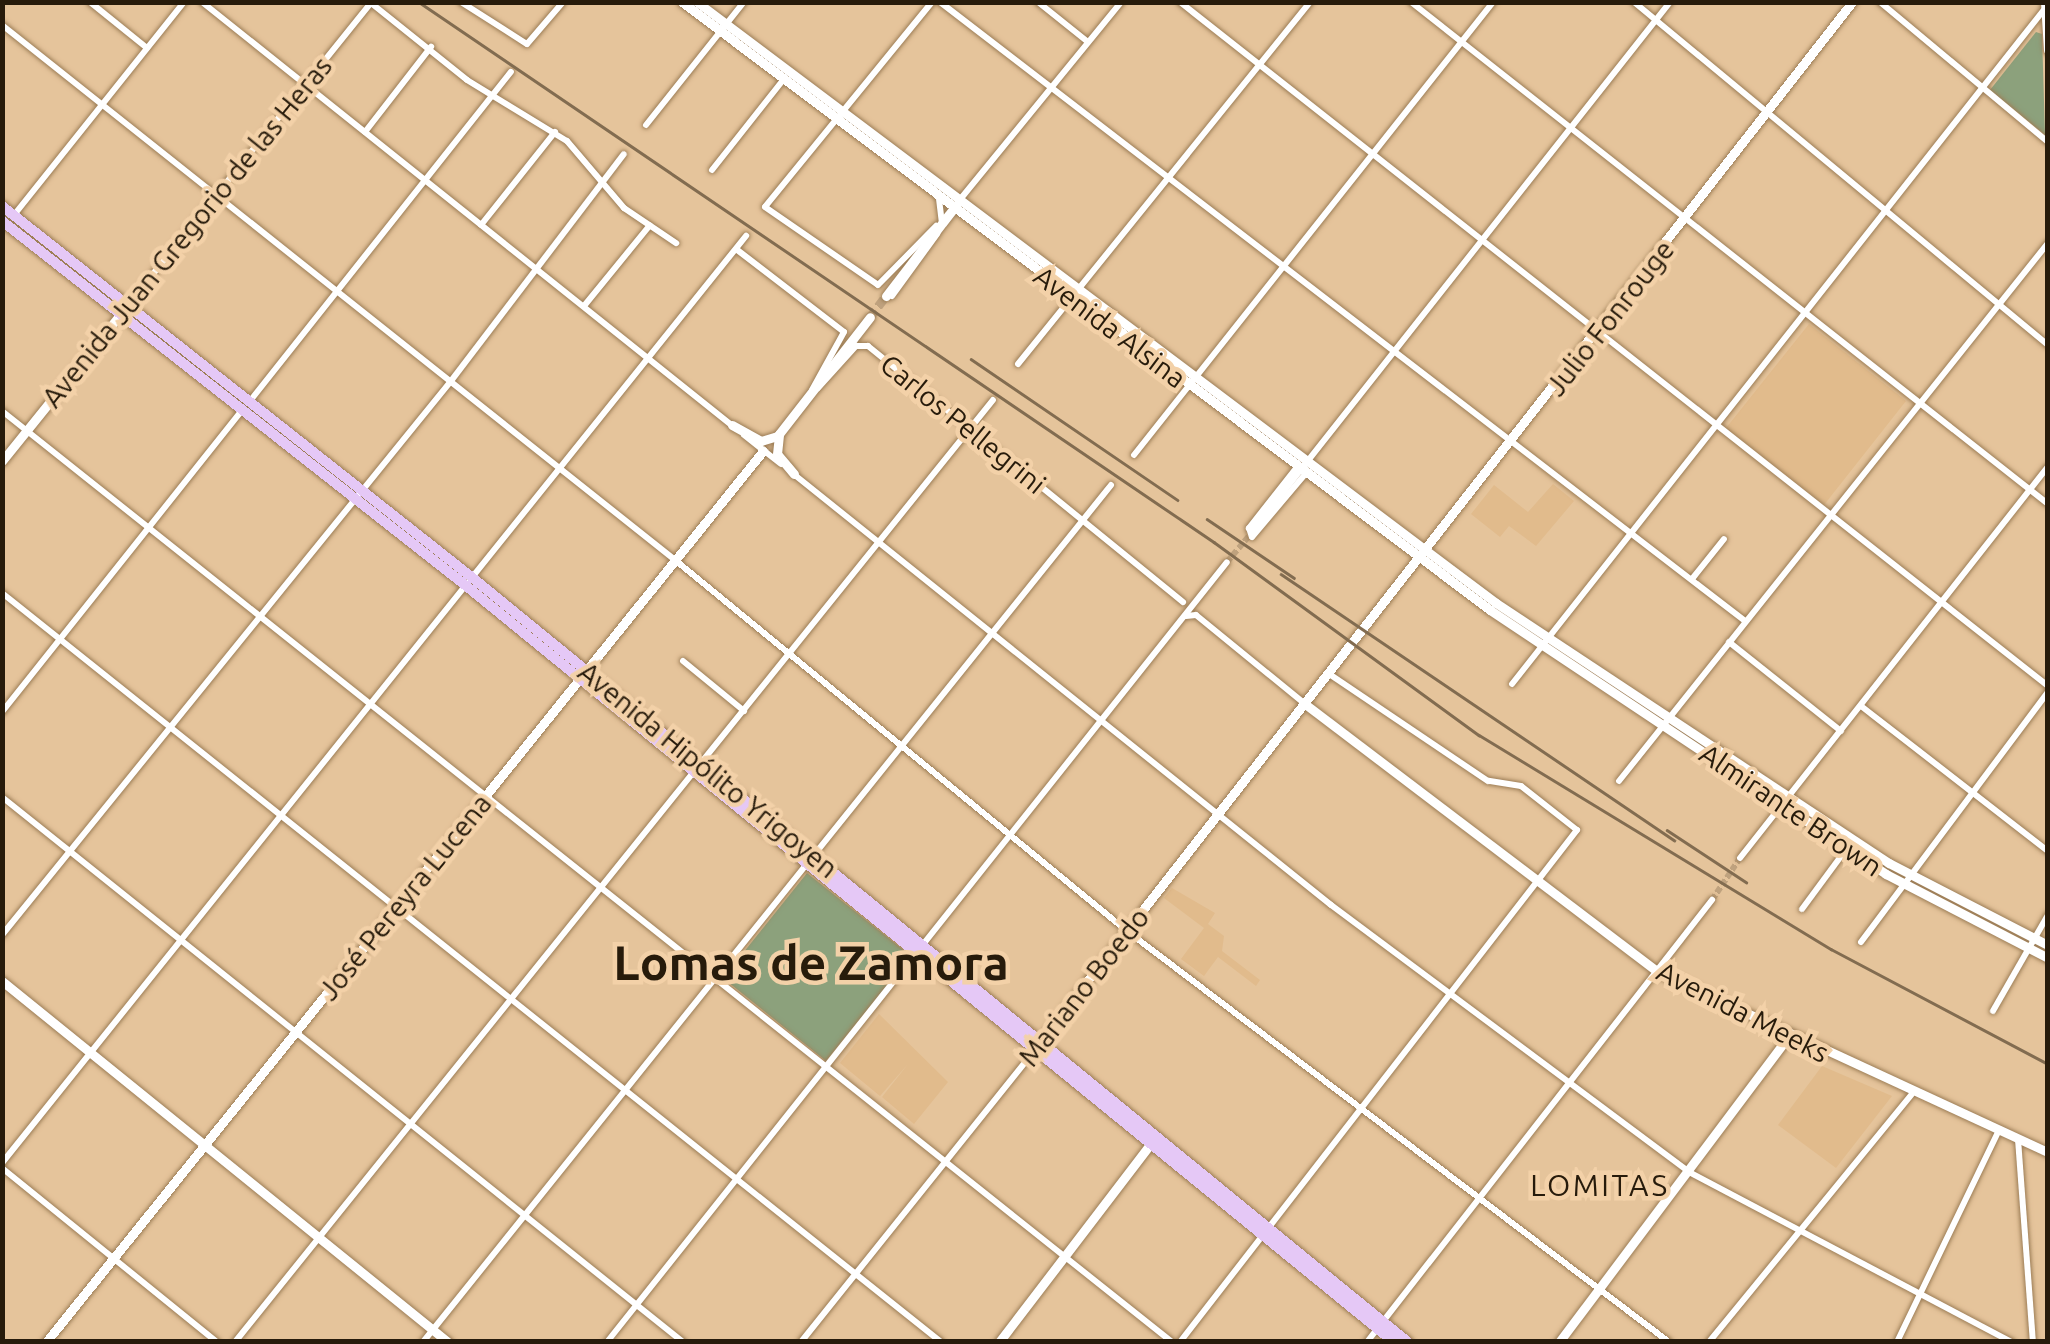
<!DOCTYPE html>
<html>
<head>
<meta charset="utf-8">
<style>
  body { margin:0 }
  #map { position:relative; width:2050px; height:1344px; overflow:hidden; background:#e5c49b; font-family:Ubuntu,sans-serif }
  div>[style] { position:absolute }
  .built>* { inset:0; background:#e1bb8c }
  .green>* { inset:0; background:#8ca17c }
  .street-tunnel>* { height:6px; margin-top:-3px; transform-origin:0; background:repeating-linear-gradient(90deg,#bfa27e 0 6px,transparent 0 9px) }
  .secondary-tunnel>* { height:9px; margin-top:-4.5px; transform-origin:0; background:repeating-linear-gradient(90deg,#bfa27e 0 9px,transparent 0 13.5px) }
  .roads { filter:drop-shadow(0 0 2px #9c7d56) drop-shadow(0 0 2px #9c7d56) }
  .street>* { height:6px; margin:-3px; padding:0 3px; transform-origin:3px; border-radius:3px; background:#fff }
  .secondary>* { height:9px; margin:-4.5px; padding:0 4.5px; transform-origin:4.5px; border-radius:4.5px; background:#fff }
  .primary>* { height:10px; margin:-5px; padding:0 5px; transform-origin:5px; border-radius:5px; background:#e5c8f6 }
  .rail>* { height:2.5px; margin:-1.25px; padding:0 1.25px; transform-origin:1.25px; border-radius:1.25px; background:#826c50 }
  span { translate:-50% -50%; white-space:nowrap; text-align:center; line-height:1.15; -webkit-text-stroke:9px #f3d1a8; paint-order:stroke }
  .street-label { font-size:28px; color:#271b0b }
  .neighbourhood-label { font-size:30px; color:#271b0b; letter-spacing:2.5px }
  .town-label { font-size:48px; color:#271b0b; font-weight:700 }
  .frame { position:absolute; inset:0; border:5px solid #271b0b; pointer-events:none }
</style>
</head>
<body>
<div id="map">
  <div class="built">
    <i style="clip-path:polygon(1809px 324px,1906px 401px,1824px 505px,1726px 428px)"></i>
    <i style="clip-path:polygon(1553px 484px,1574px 501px,1536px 546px,1509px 526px,1500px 537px,1471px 514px,1494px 485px,1528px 512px)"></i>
    <i style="clip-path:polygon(1172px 888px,1215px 913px,1208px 924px,1224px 936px,1222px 951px,1260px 980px,1256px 986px,1218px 957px,1204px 976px,1181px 959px,1204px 928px,1164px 898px)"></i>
    <i style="clip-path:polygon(879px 1014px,948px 1082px,914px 1124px,882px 1097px,908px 1064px,880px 1096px,840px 1063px)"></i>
    <i style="clip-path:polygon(1822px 1066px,1892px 1096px,1836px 1168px,1778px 1125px)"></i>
  </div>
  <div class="green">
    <i style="clip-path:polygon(2036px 32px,2042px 34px,2045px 135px,1990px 90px)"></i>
    <i style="clip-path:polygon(807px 873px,911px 956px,826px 1061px,723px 978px)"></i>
  </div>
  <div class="street-tunnel">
    <i style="left:1227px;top:562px;width:42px;rotate:-49.8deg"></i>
    <i style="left:1712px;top:900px;width:50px;rotate:-56.3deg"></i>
  </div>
  <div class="secondary-tunnel">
    <i style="left:870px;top:317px;width:26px;rotate:-53deg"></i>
  </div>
  <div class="roads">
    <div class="street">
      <i style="left:90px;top:2px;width:73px;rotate:38.9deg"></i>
      <i style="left:202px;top:2px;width:681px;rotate:38.62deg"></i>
      <i style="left:461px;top:2px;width:78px;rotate:32.5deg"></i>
      <i style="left:527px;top:44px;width:55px;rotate:-49.4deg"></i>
      <i style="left:932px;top:2px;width:264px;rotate:129.2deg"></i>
      <i style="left:765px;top:207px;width:137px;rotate:34.6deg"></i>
      <i style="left:878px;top:285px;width:83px;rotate:-45.5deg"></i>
      <i style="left:940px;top:2px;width:1015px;rotate:37.56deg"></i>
      <i style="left:1038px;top:2px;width:64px;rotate:38.7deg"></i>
      <i style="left:1180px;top:2px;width:1105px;rotate:38.24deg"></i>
      <i style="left:1411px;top:2px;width:811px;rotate:38.24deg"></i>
      <i style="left:1634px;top:2px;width:538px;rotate:39.64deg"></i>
      <i style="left:1880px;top:2px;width:219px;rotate:39.8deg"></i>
      <i style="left:371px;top:3px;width:123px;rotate:38.7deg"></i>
      <i style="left:467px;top:80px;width:117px;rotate:31.4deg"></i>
      <i style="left:567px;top:141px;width:88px;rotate:49.6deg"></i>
      <i style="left:624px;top:208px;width:63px;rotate:33.9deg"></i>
      <i style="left:2px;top:25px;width:860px;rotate:38.48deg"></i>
      <i style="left:675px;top:560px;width:585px;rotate:39.38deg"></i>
      <i style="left:1127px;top:931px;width:680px;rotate:37.17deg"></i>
      <i style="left:646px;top:125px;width:157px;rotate:-51.5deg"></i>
      <i style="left:365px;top:132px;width:108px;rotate:-52.2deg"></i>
      <i style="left:712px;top:170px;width:115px;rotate:-51.7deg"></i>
      <i style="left:939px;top:199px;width:23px;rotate:83deg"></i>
      <i style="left:958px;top:202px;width:258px;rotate:-50.8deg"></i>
      <i style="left:14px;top:215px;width:273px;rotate:-51.4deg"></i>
      <i style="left:481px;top:225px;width:119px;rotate:-51.5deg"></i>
      <i style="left:736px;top:249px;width:136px;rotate:37.5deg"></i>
      <i style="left:844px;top:332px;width:66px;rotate:118.9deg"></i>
      <i style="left:892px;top:296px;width:77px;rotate:-54deg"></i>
      <i style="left:128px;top:305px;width:388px;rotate:-51.2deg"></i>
      <i style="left:584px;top:306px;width:104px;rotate:-50.8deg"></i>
      <i style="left:1018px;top:364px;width:465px;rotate:-51.1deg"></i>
      <i style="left:818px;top:388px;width:57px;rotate:-47.9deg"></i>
      <i style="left:856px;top:346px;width:12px"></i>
      <i style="left:868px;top:346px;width:406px;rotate:39.1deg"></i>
      <i style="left:250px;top:401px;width:420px;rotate:-51.6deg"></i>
      <i style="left:2px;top:411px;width:1495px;rotate:38.51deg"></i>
      <i style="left:744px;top:435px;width:47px;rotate:38.1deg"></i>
      <i style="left:1134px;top:455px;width:578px;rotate:-51.6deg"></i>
      <i style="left:1297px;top:467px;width:78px;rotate:128.2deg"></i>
      <i style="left:1249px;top:528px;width:9px;rotate:72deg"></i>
      <i style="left:1252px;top:537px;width:84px;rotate:-49.8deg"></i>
      <i style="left:791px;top:472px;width:692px;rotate:38.72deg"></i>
      <i style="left:1331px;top:905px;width:447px;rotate:36.7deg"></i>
      <i style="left:1689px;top:1172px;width:365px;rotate:27.8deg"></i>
      <i style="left:1254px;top:529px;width:671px;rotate:-51.71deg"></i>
      <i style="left:1692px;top:579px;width:51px;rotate:-51.3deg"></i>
      <i style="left:2px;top:593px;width:1201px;rotate:38.58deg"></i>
      <i style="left:1186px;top:616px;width:10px;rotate:-6deg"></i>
      <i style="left:1196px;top:615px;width:141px;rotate:39.2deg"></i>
      <i style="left:1729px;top:642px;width:143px;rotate:38.5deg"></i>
      <i style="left:683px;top:661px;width:79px;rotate:39.3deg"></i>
      <i style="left:1512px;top:684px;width:862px;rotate:-51.73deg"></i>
      <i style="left:1861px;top:706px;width:237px;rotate:37.8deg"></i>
      <i style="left:2px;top:712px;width:386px;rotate:-51.5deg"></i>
      <i style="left:1619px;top:781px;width:688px;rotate:-51.43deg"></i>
      <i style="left:2px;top:797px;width:872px;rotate:38.67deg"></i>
      <i style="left:1740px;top:858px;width:498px;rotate:-51.8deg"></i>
      <i style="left:1802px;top:909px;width:76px;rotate:-53.6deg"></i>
      <i style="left:2px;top:935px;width:713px;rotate:-50.98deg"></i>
      <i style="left:451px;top:381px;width:285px;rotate:-52.7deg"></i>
      <i style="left:1861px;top:942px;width:312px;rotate:-53.2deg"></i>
      <i style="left:1993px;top:1011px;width:111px;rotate:-60.2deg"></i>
      <i style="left:2018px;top:1139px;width:204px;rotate:85.8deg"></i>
      <i style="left:2px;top:1163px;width:1189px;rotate:-51.25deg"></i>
      <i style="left:2px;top:1168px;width:277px;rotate:39deg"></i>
      <i style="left:235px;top:1342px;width:1209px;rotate:-51.18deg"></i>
      <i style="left:423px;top:1342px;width:1099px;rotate:-51.24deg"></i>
      <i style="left:607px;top:1342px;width:996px;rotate:-51.52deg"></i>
      <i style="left:801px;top:1342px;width:374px;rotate:-51.3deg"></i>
      <i style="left:1180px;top:1342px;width:648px;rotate:-52.21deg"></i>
      <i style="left:1577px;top:830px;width:71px;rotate:-141.8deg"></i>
      <i style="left:1521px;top:786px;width:33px;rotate:-171deg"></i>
      <i style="left:1488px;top:781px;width:193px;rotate:-146deg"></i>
      <i style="left:1367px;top:1342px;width:561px;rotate:-52.03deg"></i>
      <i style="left:1709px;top:1342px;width:320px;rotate:-50.7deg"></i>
      <i style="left:1897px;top:1342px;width:235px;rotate:-64.3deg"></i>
    </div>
    <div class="secondary">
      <i style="left:682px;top:2px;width:1011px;rotate:36.96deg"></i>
      <i style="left:1490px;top:610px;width:476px;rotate:33.7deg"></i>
      <i style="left:1886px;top:874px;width:182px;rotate:27.4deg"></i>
      <i style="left:697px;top:2px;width:1000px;rotate:36.95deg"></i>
      <i style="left:1496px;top:603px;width:471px;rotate:33.5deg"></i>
      <i style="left:1889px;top:863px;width:179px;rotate:27.3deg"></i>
      <i style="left:2045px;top:2px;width:48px;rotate:86.4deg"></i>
      <i style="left:886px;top:296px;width:115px;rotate:-52.4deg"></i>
      <i style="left:732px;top:425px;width:33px;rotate:29deg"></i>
      <i style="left:761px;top:441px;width:17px;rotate:-17deg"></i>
      <i style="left:2px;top:461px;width:199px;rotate:-51.1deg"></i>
      <i style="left:794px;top:474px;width:26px;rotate:-130deg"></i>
      <i style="left:777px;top:454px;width:20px;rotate:-84deg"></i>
      <i style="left:779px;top:434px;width:148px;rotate:-52.1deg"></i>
      <i style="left:1305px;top:704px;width:443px;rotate:37.2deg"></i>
      <i style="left:1658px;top:972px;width:430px;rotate:24.8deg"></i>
      <i style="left:2px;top:981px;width:574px;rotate:38.99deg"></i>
      <i style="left:1038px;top:1044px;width:1322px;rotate:-52deg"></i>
      <i style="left:46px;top:1342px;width:1144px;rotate:-51.18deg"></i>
      <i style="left:999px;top:1342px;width:257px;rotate:-52.6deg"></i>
      <i style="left:1559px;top:1342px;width:383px;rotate:-53.1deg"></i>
    </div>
    <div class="primary">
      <i style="left:2px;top:206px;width:602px;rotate:38.32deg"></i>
      <i style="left:474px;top:579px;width:1206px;rotate:39.25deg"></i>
      <i style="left:2px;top:221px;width:589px;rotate:38.17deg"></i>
      <i style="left:465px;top:585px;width:1198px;rotate:39.18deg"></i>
    </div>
  </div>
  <div class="rail">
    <i style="left:419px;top:2px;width:961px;rotate:34.19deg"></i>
    <i style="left:1214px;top:542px;width:328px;rotate:36.1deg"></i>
    <i style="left:1479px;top:735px;width:412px;rotate:31.3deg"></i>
    <i style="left:1831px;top:949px;width:246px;rotate:27.9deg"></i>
    <i style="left:971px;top:359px;width:250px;rotate:34.3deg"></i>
    <i style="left:1207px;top:519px;width:105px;rotate:34.1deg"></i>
    <i style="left:1281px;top:574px;width:475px;rotate:34.1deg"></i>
    <i style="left:1667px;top:830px;width:95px;rotate:33.4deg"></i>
  </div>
  <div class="street-label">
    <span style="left:187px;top:232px;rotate:-51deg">Avenida Juan Gregorio de las Heras</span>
    <span style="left:1610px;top:318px;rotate:-52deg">Julio Fonrouge</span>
    <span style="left:1110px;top:327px;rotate:37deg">Avenida Alsina</span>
    <span style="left:963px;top:424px;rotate:39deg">Carlos Pellegrini</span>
    <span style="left:708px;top:770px;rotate:39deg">Avenida Hipólito Yrigoyen</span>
    <span style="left:1791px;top:810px;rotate:34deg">Almirante Brown</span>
    <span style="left:405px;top:897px;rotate:-51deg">José Pereyra Lucena</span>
    <span style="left:1084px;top:987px;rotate:-52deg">Mariano Boedo</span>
    <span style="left:1743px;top:1012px;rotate:27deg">Avenida Meeks</span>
  </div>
  <div class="neighbourhood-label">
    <span style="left:1600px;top:1185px">LOMITAS</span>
  </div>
  <div class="town-label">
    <span style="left:811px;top:963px">Lomas de Zamora</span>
  </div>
  <div class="frame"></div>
</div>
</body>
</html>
